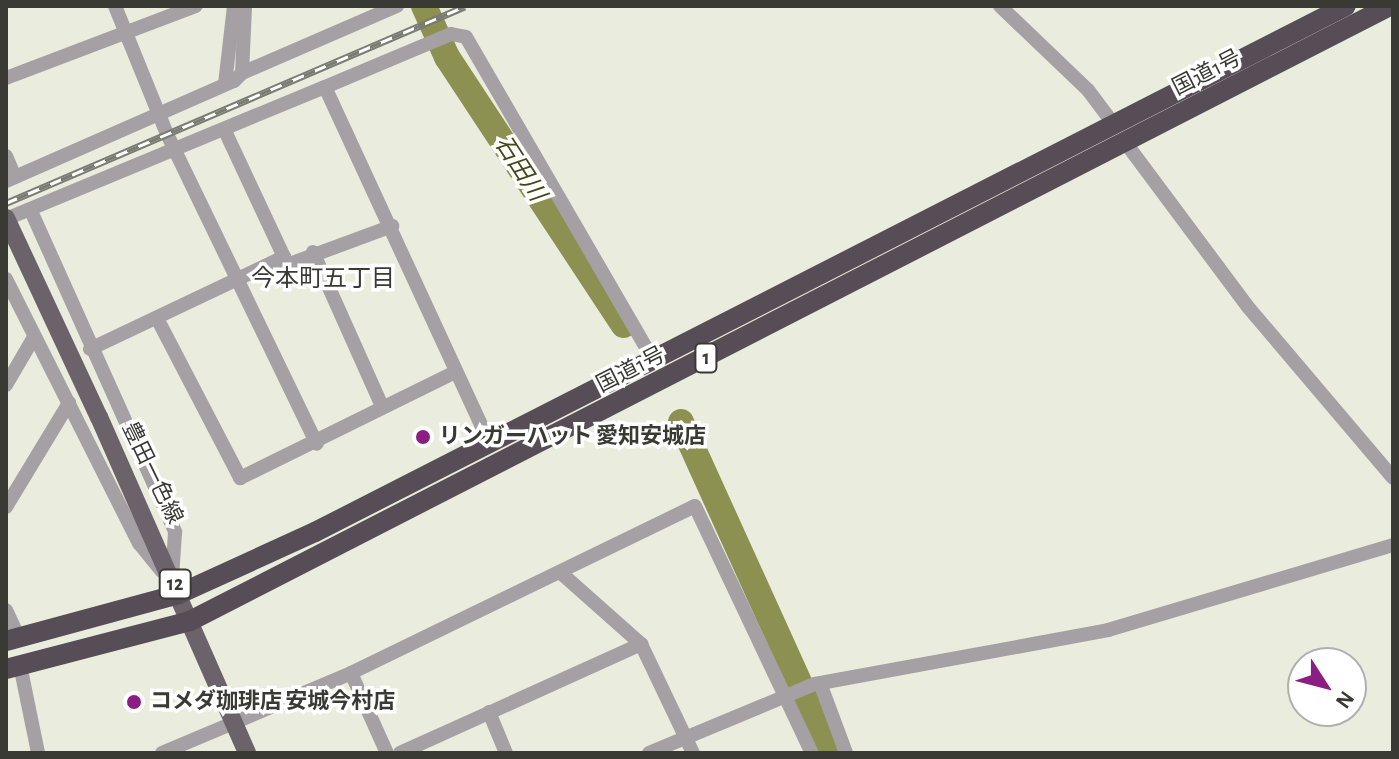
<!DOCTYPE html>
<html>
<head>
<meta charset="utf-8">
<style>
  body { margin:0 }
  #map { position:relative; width:1399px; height:759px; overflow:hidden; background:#eaecdd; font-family:"Alegreya Sans","Noto Sans JP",sans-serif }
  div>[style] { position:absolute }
  .river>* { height:26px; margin:-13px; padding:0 13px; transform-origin:13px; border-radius:13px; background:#8c9152 }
  .minor>* { height:14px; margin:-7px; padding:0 7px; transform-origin:7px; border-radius:7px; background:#a5a0a4 }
  .major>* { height:18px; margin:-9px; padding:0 9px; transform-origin:9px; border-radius:9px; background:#6c626a }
  .highway>* { height:20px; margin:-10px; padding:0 10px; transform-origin:10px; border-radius:10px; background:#574d56 }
  .rail>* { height:7px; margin-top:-3.5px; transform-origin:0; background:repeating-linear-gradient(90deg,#fff 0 12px,#7a7b72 0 24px); box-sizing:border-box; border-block:2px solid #7a7b72 }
  .major-bridge>* { height:18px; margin:-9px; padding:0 9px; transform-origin:9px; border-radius:9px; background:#6c626a }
  .dots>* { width:22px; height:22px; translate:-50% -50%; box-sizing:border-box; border:4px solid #fff; border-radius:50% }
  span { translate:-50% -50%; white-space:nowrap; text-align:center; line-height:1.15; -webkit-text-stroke:7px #fff; paint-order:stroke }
  .shield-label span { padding:2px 6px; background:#fff; border:2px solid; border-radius:6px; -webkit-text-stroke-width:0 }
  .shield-label { font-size:20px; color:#393a34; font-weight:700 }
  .street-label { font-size:22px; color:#393a34 }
  .poi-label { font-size:22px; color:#393a34; font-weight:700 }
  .left { translate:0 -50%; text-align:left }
  .water-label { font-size:24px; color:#434615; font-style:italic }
  .neighbourhood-label { font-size:24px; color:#393a34 }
  .frame { position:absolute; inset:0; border:8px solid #393a34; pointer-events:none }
  .north { position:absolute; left:1287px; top:647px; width:80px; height:80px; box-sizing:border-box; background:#fff; border:2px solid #b0b0ae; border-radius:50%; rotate:126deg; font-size:22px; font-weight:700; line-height:32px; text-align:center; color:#393a34 }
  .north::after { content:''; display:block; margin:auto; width:28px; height:36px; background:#8a1e83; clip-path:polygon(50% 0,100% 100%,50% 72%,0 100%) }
</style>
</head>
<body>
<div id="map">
  <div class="river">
    <i style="left:424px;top:6px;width:56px;rotate:65.7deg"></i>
    <i style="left:447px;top:57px;width:321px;rotate:56.6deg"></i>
    <i style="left:681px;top:422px;width:363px;rotate:65.6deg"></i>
  </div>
  <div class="minor">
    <i style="left:115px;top:6px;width:138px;rotate:67.9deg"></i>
    <i style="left:167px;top:134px;width:344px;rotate:64.2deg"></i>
    <i style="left:1000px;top:6px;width:122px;rotate:43.7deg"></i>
    <i style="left:1088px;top:90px;width:45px;rotate:53.1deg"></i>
    <i style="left:242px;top:73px;width:169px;rotate:-23.4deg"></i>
    <i style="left:6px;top:78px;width:203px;rotate:-20.8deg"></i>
    <i style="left:225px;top:84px;width:79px;rotate:-83.4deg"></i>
    <i style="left:325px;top:87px;width:137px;rotate:-22.8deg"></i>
    <i style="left:451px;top:34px;width:15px;rotate:11deg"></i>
    <i style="left:466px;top:37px;width:372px;rotate:59.9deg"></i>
    <i style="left:1125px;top:142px;width:206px;rotate:53.3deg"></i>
    <i style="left:1248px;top:307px;width:224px;rotate:49.7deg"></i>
    <i style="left:6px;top:156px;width:23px;rotate:67deg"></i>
    <i style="left:6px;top:181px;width:249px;rotate:-23.7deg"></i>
    <i style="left:234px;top:81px;width:11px;rotate:-45deg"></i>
    <i style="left:242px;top:73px;width:67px;rotate:-87.4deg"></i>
    <i style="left:31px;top:211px;width:352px;rotate:65.8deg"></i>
    <i style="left:175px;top:532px;width:46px;rotate:93.7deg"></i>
    <i style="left:6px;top:219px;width:345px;rotate:-22.5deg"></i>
    <i style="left:325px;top:87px;width:391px;rotate:65.2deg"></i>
    <i style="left:313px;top:252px;width:167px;rotate:65.9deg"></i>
    <i style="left:276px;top:269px;width:124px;rotate:-20.3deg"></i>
    <i style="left:6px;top:279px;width:296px;rotate:63.3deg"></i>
    <i style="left:139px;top:543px;width:36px;rotate:51deg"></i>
    <i style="left:160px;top:324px;width:174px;rotate:62.5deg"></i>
    <i style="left:240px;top:478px;width:240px;rotate:-26.2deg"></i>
    <i style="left:90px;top:349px;width:215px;rotate:-25.4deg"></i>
    <i style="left:284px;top:257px;width:139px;rotate:-115.1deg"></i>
    <i style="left:6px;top:385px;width:56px;rotate:-59.7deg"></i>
    <i style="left:6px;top:507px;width:122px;rotate:-58.8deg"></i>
    <i style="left:561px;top:573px;width:107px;rotate:41.6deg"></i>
    <i style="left:641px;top:644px;width:121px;rotate:64.5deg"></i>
    <i style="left:6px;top:610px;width:31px;rotate:65deg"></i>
    <i style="left:20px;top:665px;width:90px;rotate:78.4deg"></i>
    <i style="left:351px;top:673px;width:88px;rotate:65.8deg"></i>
    <i style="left:820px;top:683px;width:75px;rotate:69.6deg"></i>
    <i style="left:489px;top:712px;width:44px;rotate:67.5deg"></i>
    <i style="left:162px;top:753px;width:205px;rotate:-22.9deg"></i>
    <i style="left:351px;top:673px;width:382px;rotate:-25.9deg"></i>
    <i style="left:695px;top:506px;width:273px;rotate:64.7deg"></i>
    <i style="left:400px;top:753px;width:265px;rotate:-24.3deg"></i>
    <i style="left:649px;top:753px;width:180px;rotate:-22.6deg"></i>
    <i style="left:815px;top:684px;width:298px;rotate:-10.4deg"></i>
    <i style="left:1108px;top:630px;width:297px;rotate:-16.6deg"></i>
  </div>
  <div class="major">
    <i style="left:99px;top:417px;width:367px;rotate:66.2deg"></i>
  </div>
  <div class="highway">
    <i style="left:6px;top:641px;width:179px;rotate:-15.2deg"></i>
    <i style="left:179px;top:594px;width:149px;rotate:-24.5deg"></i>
    <i style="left:315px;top:532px;width:1157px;rotate:-27.03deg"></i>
    <i style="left:6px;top:669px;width:190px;rotate:-14.6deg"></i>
    <i style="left:190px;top:621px;width:1348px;rotate:-27.14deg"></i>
  </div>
  <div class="rail">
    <i style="left:6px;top:203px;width:499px;rotate:-23.2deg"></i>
  </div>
  <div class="major-bridge">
    <i style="left:6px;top:218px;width:220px;rotate:65deg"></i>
  </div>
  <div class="dots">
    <i style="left:423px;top:437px;background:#8a1e83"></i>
    <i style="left:134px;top:702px;background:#8a1e83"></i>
  </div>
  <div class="shield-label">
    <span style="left:706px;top:358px">1</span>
    <span style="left:175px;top:584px">12</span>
  </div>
  <div class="street-label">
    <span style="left:1207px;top:73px;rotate:-27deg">国道1号</span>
    <span style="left:631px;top:370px;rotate:-27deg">国道1号</span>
    <span style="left:152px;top:473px;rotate:64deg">豊田一色線</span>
  </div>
  <div class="poi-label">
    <span class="left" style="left:439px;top:437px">リンガーハット 愛知安城店</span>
    <span class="left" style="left:150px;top:702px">コメダ珈琲店 安城今村店</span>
  </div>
  <div class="water-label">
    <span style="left:519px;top:169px;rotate:57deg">石田川</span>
  </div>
  <div class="neighbourhood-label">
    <span style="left:323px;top:280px">今本町五丁目</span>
  </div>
  <div class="frame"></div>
  <div class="north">N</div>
</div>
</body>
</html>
